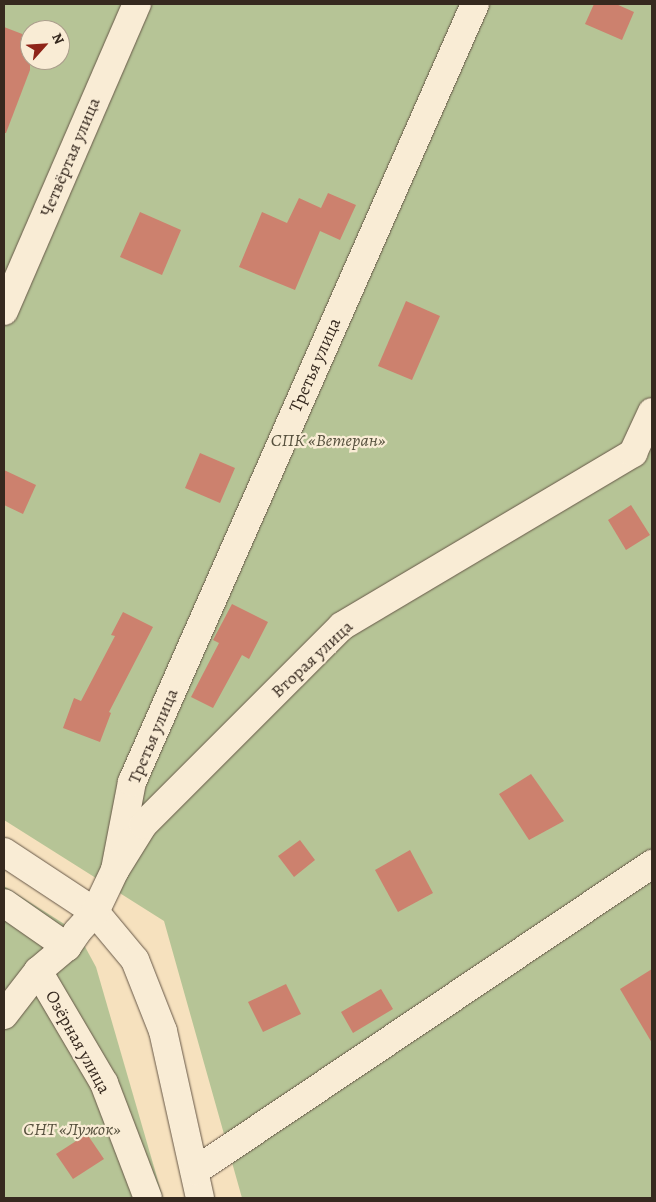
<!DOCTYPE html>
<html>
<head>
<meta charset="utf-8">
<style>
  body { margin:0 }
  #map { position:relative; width:656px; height:1202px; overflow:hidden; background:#f6e1be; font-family:Alegreya,serif }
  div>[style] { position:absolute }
  .green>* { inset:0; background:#b6c496 }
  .building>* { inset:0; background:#cc816e }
  .roads { filter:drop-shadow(0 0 1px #665747) drop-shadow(0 0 1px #665747) }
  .minor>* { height:28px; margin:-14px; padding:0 14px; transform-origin:14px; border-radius:14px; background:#f9ecd5 }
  span { translate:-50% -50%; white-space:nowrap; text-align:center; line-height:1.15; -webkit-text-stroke:4.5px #f9ecd5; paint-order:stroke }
  .street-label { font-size:18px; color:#36291f }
  .park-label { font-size:18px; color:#56503d; font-style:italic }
  .frame { position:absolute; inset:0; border:5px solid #36291f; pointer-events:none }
  .north { position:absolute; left:20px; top:20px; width:50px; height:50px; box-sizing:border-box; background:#f9ecd5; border:1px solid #ab9e8c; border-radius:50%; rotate:64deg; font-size:14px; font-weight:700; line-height:20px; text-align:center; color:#36291f }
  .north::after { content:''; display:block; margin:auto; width:18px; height:22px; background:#8f2418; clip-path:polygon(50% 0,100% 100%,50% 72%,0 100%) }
</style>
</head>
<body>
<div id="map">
  <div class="green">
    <i style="clip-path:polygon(evenodd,4px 4px,652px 4px,652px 1198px,242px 1198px,164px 921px,4px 820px,4px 4px,30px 30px,60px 30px,60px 60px,30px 60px,30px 30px)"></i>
    <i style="clip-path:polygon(4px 886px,77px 932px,96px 967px,163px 1198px,4px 1198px)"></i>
  </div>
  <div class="building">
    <i style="clip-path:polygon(594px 4px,616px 4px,634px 12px,622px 40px,585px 24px)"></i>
    <i style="clip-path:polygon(4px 27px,30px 37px,30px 70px,6px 133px,4px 133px)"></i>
    <i style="clip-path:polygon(328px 193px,356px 205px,340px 240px,320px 231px,295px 290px,239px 267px,262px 212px,287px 223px,299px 198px,321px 208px)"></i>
    <i style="clip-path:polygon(140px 212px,181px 230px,162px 275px,120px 257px)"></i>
    <i style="clip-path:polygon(406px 301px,440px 316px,412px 380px,378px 366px)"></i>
    <i style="clip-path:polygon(200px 453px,235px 468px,220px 503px,185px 488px)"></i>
    <i style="clip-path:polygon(4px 470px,36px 485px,23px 514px,4px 505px)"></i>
    <i style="clip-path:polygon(631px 505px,650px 535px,626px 550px,608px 520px)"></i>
    <i style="clip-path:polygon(232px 604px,268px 622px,249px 659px,242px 655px,213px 708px,191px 697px,219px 643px,213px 640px)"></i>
    <i style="clip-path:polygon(123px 612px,153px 627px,109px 712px,111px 713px,100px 742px,63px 728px,74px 698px,81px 701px,115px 636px,111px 635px)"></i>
    <i style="clip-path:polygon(531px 774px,564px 821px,529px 840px,499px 794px)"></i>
    <i style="clip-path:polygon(300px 840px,315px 860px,294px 877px,278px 856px)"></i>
    <i style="clip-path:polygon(410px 850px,433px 893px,398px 912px,375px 870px)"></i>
    <i style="clip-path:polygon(652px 969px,652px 1043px,620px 989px)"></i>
    <i style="clip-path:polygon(286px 984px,301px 1014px,263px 1032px,248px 1002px)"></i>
    <i style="clip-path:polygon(381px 989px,393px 1009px,353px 1033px,341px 1012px)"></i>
    <i style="clip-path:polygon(87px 1134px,104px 1159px,73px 1179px,56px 1154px)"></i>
  </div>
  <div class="roads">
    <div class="minor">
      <i style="left:4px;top:311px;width:335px;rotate:-66.6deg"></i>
      <i style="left:4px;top:852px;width:109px;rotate:33.4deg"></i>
      <i style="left:95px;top:912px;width:62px;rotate:50.2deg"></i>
      <i style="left:135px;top:960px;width:76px;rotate:68.5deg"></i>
      <i style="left:163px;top:1031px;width:171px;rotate:77.5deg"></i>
      <i style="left:115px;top:870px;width:90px;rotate:-79.1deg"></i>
      <i style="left:132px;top:782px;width:850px;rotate:-66.21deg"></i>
      <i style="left:4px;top:903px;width:77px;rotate:34.9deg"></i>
      <i style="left:38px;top:971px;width:130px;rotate:59.5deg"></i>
      <i style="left:104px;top:1083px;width:123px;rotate:69.1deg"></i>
      <i style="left:4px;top:1015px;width:56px;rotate:-52.3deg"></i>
      <i style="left:38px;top:971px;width:38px;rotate:-40deg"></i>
      <i style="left:67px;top:947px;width:18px;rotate:-56deg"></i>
      <i style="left:77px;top:932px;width:27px;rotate:-48deg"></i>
      <i style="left:95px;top:912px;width:47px;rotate:-64.5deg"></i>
      <i style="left:115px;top:870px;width:53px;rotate:-58.1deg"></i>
      <i style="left:143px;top:825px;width:281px;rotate:-45deg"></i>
      <i style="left:342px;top:626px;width:339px;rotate:-30.7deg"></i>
      <i style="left:633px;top:453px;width:45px;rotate:-65.1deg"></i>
      <i style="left:195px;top:1171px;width:551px;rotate:-33.89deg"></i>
    </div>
  </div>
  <div class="street-label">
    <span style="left:70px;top:157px;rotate:-67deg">Четвёртая улица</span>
    <span style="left:315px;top:365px;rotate:-66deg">Третья улица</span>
    <span style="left:312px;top:659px;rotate:-43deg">Вторая улица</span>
    <span style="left:153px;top:736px;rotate:-67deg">Третья улица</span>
    <span style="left:78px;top:1042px;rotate:61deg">Озёрная улица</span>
  </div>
  <div class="park-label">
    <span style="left:328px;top:440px">СПК «Ветеран»</span>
    <span style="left:72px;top:1129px">СНТ «Лужок»</span>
  </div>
  <div class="frame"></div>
  <div class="north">N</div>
</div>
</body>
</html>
